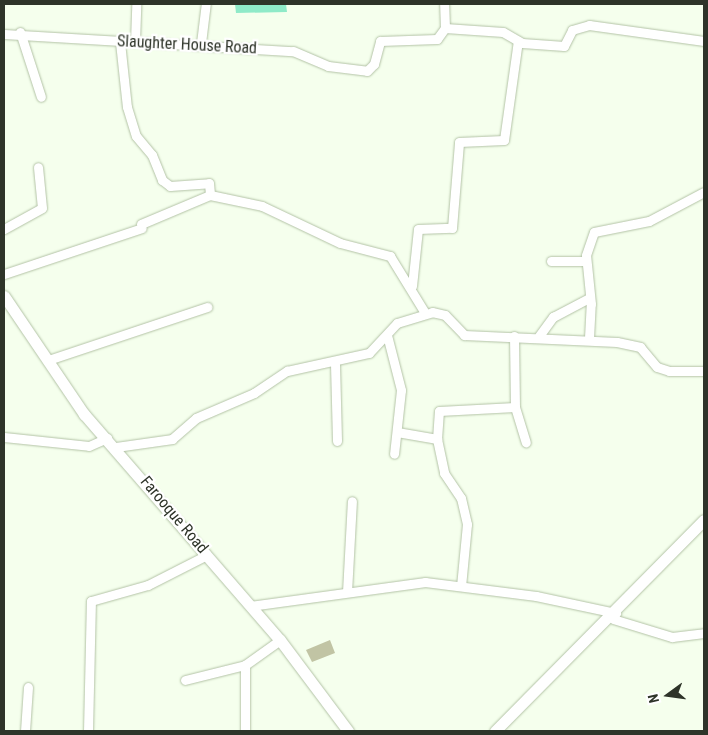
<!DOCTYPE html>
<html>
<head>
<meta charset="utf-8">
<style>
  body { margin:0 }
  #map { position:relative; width:708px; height:735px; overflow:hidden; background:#f5ffed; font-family:"Roboto Condensed",sans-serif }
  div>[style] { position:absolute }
  .water>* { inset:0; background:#8feac8 }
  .building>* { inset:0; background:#c1c4a4 }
  .roads { filter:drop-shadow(0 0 1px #b3c3a6) drop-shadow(0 0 1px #b3c3a6) }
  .street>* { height:9px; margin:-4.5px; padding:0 4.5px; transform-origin:4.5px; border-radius:4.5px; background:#fff }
  .secondary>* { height:11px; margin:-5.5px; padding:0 5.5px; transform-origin:5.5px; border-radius:5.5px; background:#fff }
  span { translate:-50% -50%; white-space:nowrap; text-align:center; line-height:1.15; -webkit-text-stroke:4.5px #fff; paint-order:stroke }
  .street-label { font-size:16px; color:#2e3429 }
  .frame { position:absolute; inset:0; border:5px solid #2e3429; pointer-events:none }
  .north { position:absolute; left:643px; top:670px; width:50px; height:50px; -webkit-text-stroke:4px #fff; paint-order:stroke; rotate:256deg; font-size:14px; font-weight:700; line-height:20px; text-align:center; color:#2e3429 }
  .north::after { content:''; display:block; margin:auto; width:18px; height:22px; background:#2e3429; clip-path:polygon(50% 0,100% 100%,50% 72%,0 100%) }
</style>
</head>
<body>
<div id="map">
  <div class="water">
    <i style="clip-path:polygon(235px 4px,286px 4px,287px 12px,236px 13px)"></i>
  </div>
  <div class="building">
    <i style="clip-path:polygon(330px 640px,335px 653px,312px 662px,306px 650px)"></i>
  </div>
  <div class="roads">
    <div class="street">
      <i style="left:445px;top:28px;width:58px;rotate:3.9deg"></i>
      <i style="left:503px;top:32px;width:22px;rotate:30deg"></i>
      <i style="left:522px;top:43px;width:42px;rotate:4.1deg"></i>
      <i style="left:564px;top:46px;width:18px;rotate:-63deg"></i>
      <i style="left:572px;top:30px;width:18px;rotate:-16deg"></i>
      <i style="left:589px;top:25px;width:116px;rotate:7.9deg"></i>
      <i style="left:20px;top:32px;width:68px;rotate:72.1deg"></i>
      <i style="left:4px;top:34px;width:289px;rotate:3.4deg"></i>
      <i style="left:293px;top:51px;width:38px;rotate:23deg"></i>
      <i style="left:328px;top:66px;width:39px;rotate:7deg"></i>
      <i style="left:367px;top:71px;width:10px;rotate:-45deg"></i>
      <i style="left:374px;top:64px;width:24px;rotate:-75deg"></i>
      <i style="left:380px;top:41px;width:57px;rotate:-2deg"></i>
      <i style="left:437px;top:39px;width:14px;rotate:-54deg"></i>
      <i style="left:445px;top:28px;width:24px;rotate:-92deg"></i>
      <i style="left:120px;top:42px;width:65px;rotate:83.9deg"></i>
      <i style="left:127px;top:107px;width:30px;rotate:73deg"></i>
      <i style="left:136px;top:136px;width:25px;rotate:50deg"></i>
      <i style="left:152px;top:155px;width:27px;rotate:68deg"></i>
      <i style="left:162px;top:180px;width:10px;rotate:37deg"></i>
      <i style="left:170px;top:186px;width:39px;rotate:-4deg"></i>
      <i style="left:209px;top:183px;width:12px;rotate:85deg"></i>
      <i style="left:135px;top:42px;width:38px;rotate:-88deg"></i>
      <i style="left:201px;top:43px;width:39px;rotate:-83deg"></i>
      <i style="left:141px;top:224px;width:75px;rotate:-22.8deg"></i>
      <i style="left:210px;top:195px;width:53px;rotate:11.9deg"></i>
      <i style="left:262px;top:206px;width:86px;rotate:25.4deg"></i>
      <i style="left:340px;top:243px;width:52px;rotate:14.6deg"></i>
      <i style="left:390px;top:256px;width:67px;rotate:58.4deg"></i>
      <i style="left:4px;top:229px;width:43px;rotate:-28.9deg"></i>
      <i style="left:42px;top:208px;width:41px;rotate:-95.6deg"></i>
      <i style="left:551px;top:261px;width:35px"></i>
      <i style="left:4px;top:274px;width:145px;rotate:-18.4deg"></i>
      <i style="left:412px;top:286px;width:57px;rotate:-84deg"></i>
      <i style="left:418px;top:229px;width:34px;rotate:-2deg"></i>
      <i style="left:452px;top:228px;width:86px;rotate:-85.3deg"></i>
      <i style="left:459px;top:142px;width:45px;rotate:-2.5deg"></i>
      <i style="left:504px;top:140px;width:100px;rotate:-82deg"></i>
      <i style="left:387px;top:335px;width:57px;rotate:75.7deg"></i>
      <i style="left:401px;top:390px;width:64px;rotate:96.2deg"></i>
      <i style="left:514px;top:336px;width:71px;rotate:89.2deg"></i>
      <i style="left:515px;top:407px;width:37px;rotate:73deg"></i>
      <i style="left:539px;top:336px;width:24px;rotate:-54deg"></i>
      <i style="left:553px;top:317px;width:41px;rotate:-27.8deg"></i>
      <i style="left:589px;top:338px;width:34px;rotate:-87deg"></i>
      <i style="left:591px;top:304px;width:49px;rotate:-95.8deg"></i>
      <i style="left:586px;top:255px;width:24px;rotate:-71deg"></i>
      <i style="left:594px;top:232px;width:56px;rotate:-11.3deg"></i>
      <i style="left:649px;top:221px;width:62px;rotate:-27.8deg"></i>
      <i style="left:48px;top:360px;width:168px;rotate:-18.4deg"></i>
      <i style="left:335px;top:364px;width:77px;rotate:88.5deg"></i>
      <i style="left:397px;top:432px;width:41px;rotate:9.9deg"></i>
      <i style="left:437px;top:439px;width:35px;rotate:78deg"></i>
      <i style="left:444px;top:473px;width:30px;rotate:56deg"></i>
      <i style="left:461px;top:498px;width:27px;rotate:77deg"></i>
      <i style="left:467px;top:524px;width:62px;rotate:95.5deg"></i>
      <i style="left:4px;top:437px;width:85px;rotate:6deg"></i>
      <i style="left:89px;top:446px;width:20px;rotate:-24deg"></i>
      <i style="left:437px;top:439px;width:28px;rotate:-86deg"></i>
      <i style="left:439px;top:411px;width:76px;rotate:-3deg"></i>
      <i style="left:116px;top:447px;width:57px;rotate:-8.1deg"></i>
      <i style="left:172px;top:439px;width:32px;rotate:-41deg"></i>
      <i style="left:196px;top:418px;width:63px;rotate:-23.3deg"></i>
      <i style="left:254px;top:393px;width:40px;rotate:-34deg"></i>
      <i style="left:287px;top:371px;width:84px;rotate:-12.4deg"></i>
      <i style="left:369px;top:353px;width:41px;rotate:-47deg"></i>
      <i style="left:397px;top:323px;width:37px;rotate:-17deg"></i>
      <i style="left:432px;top:312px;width:13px;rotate:13deg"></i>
      <i style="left:445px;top:315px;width:28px;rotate:46deg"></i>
      <i style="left:464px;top:335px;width:153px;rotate:2.6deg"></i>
      <i style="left:617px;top:342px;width:24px;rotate:12deg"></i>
      <i style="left:640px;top:347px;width:26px;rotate:50deg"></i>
      <i style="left:657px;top:367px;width:13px;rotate:18deg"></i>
      <i style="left:669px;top:371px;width:35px"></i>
      <i style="left:347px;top:592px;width:91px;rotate:-86.9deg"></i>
      <i style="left:250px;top:606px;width:177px;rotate:-7.8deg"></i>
      <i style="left:425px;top:582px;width:112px;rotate:7.2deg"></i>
      <i style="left:536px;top:596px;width:82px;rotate:12deg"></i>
      <i style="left:613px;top:619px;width:62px;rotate:17deg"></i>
      <i style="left:672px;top:637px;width:32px;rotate:-7deg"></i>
      <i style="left:185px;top:680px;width:62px;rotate:-14deg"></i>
      <i style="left:25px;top:731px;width:44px;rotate:-86.1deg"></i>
      <i style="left:88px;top:731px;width:130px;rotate:-88.7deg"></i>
      <i style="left:91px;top:601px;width:59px;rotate:-15.7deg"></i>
      <i style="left:148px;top:585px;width:66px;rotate:-27deg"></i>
      <i style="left:245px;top:731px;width:66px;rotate:-90deg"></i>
      <i style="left:245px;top:665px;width:43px;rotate:-35.5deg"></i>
    </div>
    <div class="secondary">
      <i style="left:4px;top:296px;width:143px;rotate:55.9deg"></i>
      <i style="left:84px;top:414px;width:299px;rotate:49.1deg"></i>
      <i style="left:280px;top:640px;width:114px;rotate:53.2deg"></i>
      <i style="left:495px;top:731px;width:297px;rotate:-45.3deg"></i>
    </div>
  </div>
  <div class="street-label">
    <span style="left:187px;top:45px;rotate:3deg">Slaughter House Road</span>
    <span style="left:174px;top:515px;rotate:50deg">Farooque Road</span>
  </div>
  <div class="frame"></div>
  <div class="north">N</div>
</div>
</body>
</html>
